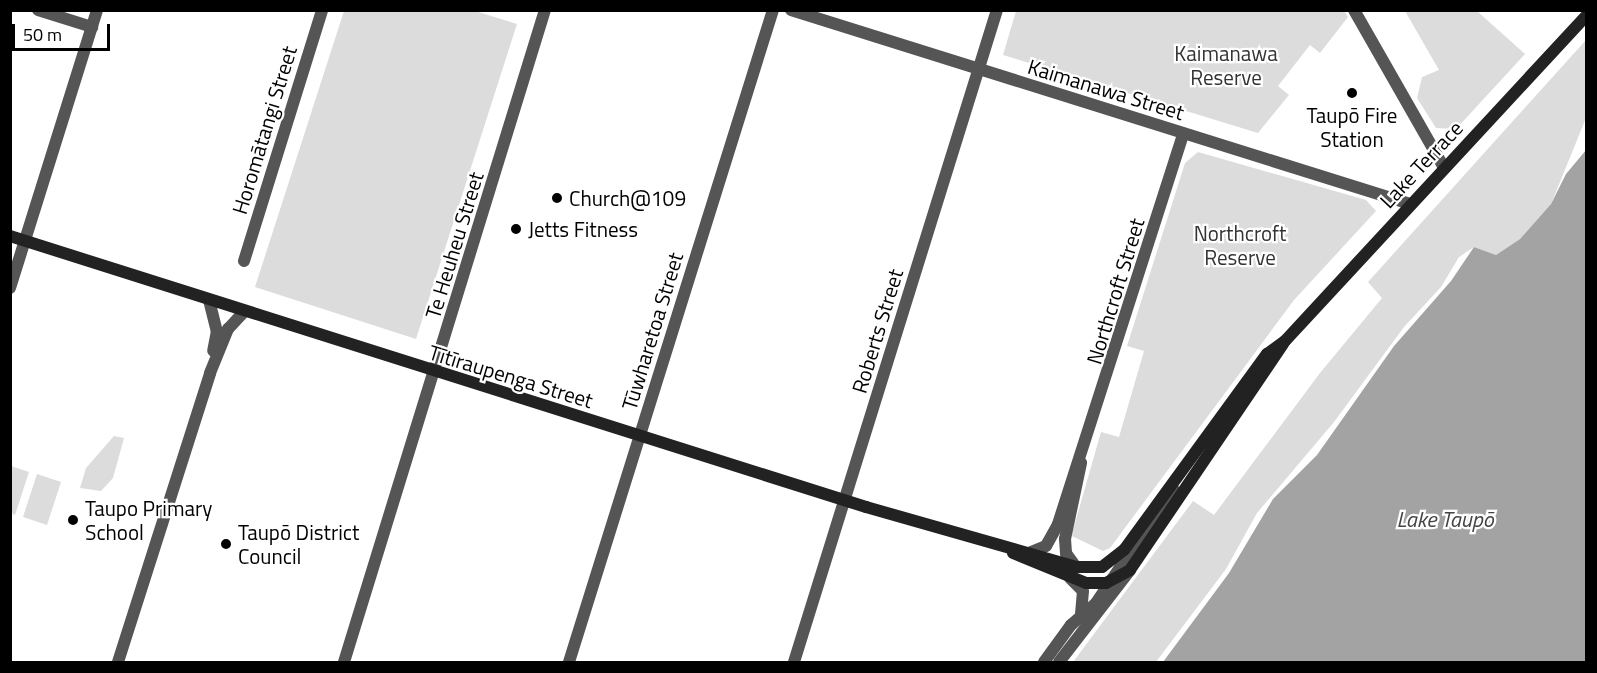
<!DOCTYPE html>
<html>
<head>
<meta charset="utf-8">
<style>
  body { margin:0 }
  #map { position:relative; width:1597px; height:673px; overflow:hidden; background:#fff; font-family:"Titillium Web",sans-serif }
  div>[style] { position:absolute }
  .green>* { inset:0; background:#dcdcdc }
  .water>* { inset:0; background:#a3a3a3 }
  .minor>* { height:12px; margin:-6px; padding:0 6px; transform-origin:6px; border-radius:6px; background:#555 }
  .tertiary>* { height:12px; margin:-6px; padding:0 6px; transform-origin:6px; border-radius:6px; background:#555 }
  .secondary>* { height:12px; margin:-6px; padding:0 6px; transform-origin:6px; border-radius:6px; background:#222 }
  .dots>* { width:16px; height:16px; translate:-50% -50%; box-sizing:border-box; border:3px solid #fff; border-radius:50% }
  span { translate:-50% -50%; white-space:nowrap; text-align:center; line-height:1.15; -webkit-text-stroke:4.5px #fff; paint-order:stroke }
  .park-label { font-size:21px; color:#333 }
  .street-label { font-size:21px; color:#000 }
  .poi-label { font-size:21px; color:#000 }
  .left { translate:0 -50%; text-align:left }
  .water-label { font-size:22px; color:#444; font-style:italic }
  .frame { position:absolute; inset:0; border:12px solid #000; pointer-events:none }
  .scale { position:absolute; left:12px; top:24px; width:98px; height:27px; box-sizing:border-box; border:3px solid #000; border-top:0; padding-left:8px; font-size:18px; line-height:21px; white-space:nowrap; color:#000; -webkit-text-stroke:4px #fff; paint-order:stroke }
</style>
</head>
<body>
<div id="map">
  <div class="green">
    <i style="clip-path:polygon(1344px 10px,1348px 17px,1320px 53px,1310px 45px,1278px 86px,1289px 95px,1258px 133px,1003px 55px,1016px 11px)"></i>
    <i style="clip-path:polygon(344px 11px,475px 11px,517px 24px,416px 339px,255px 287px)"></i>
    <i style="clip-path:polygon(1405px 11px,1477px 11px,1525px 54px,1456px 129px,1436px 128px,1417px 98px,1422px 77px,1439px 70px)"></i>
    <i style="clip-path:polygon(1586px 40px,1586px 118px,1551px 204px,1520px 239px,1496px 255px,1474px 247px,1459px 257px,1441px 287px,1404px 327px,1334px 422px,1257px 513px,1226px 569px,1156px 662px,1073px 662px,1193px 501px,1214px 515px,1320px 373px,1382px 298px,1368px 282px)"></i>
    <i style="clip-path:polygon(1198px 152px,1366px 200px,1376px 211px,1294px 300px,1110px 548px,1103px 551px,1072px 536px,1073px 530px,1101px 432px,1119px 437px,1144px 351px,1127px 346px,1185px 163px)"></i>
    <i style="clip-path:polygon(114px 436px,124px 438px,113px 478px,101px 491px,80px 488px,86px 468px)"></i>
    <i style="clip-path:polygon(11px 466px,29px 472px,15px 515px,11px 513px)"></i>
    <i style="clip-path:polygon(37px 474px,61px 482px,47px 525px,23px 517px)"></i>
  </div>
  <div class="water">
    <i style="clip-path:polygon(1586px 150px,1586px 662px,1163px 662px,1229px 573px,1273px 499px,1317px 455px,1394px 346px,1451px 281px,1474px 247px,1496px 255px,1520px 239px,1551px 204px,1566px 174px)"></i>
  </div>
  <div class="minor">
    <i style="left:38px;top:10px;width:57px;rotate:17.5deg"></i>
    <i style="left:791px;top:10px;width:649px;rotate:17.4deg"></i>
    <i style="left:244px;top:261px;width:263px;rotate:-72.7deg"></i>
    <i style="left:209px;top:300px;width:32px;rotate:76deg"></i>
    <i style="left:217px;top:331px;width:20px;rotate:101deg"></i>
    <i style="left:1031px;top:552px;width:16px;rotate:-22deg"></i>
    <i style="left:1046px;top:546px;width:25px;rotate:-61deg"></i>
    <i style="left:1058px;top:524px;width:410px;rotate:-72.2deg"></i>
    <i style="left:1076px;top:567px;width:17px;rotate:-126deg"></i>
    <i style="left:1066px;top:553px;width:14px;rotate:-94deg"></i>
    <i style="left:1065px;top:539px;width:78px;rotate:-78.1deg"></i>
    <i style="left:1070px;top:578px;width:18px;rotate:45deg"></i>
    <i style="left:1083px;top:591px;width:24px;rotate:95deg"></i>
    <i style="left:118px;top:662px;width:303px;rotate:-72.3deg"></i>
    <i style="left:210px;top:373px;width:48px;rotate:-67.8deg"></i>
    <i style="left:228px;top:329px;width:23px;rotate:-47deg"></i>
    <i style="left:569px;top:662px;width:683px;rotate:-72.63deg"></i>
    <i style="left:794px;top:662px;width:683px;rotate:-72.71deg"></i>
    <i style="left:1044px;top:662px;width:46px;rotate:-53.9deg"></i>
    <i style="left:1071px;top:625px;width:33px;rotate:-41deg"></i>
    <i style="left:1096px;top:603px;width:138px;rotate:-56deg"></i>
    <i style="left:1059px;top:662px;width:116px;rotate:-52.3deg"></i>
  </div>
  <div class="tertiary">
    <i style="left:1354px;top:10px;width:182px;rotate:60.3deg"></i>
    <i style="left:10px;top:288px;width:291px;rotate:-72.6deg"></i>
    <i style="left:344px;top:662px;width:682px;rotate:-72.87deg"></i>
  </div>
  <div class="secondary">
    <i style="left:10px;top:236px;width:898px;rotate:17.57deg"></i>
    <i style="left:866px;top:507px;width:218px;rotate:15.9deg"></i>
    <i style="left:1076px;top:567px;width:26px"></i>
    <i style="left:1102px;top:567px;width:28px;rotate:-38deg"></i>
    <i style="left:1124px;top:550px;width:243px;rotate:-53.9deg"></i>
    <i style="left:1267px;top:354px;width:22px;rotate:-36deg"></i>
    <i style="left:1285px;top:341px;width:443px;rotate:-47.2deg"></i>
    <i style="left:1013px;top:553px;width:79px;rotate:22.3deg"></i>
    <i style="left:1086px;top:583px;width:20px"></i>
    <i style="left:1106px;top:583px;width:27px;rotate:-28deg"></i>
    <i style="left:1130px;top:570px;width:273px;rotate:-55.9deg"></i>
  </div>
  <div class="dots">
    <i style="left:1352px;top:93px;background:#000"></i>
    <i style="left:557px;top:198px;background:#000"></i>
    <i style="left:516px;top:229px;background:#000"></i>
    <i style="left:73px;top:520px;background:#000"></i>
    <i style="left:226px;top:544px;background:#000"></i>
  </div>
  <div class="park-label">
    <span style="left:1226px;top:65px">Kaimanawa<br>Reserve</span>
    <span style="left:1240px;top:245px">Northcroft<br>Reserve</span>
  </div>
  <div class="street-label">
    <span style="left:1106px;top:89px;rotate:17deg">Kaimanawa Street</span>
    <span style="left:264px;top:130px;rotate:-73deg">Horomātangi Street</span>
    <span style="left:1421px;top:164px;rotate:-47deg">Lake Terrace</span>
    <span style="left:454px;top:245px;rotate:-73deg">Te Heuheu Street</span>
    <span style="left:1115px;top:291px;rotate:-73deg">Northcroft Street</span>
    <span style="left:652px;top:331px;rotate:-73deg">Tūwharetoa Street</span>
    <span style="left:877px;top:331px;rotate:-73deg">Roberts Street</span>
    <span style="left:511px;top:376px;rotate:17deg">Tītīraupenga Street</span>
  </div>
  <div class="poi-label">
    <span style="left:1352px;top:127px">Taupō Fire<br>Station</span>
    <span class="left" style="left:569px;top:198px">Church@109</span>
    <span class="left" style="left:528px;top:229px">Jetts Fitness</span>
    <span class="left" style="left:85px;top:520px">Taupo Primary<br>School</span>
    <span class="left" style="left:238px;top:544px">Taupō District<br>Council</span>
  </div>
  <div class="water-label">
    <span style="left:1445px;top:520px">Lake Taupō</span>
  </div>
  <div class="frame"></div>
  <div class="scale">50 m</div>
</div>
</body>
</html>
